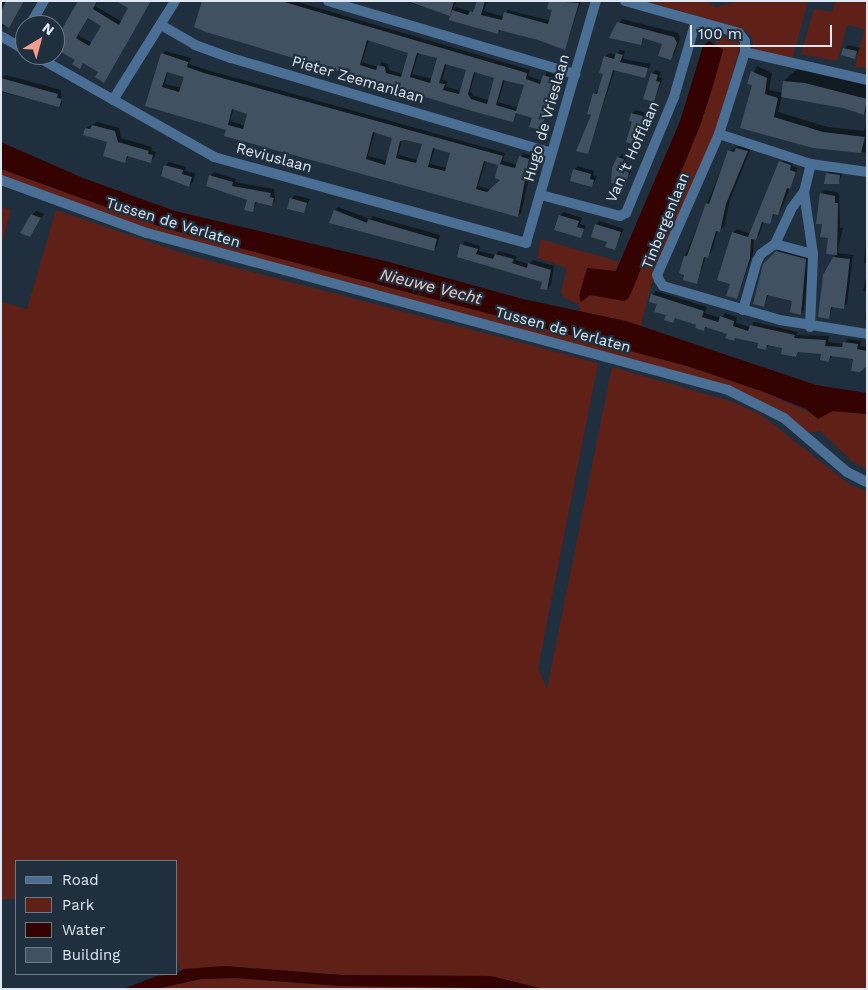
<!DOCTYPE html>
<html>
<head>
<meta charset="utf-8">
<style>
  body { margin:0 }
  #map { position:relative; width:868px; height:990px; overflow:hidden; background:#202f3e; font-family:"Work Sans",sans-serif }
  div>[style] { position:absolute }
  .green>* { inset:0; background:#5f2017 }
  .water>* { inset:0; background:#340200 }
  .shadow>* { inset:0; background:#0007 }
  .building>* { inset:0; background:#415161 }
  .street>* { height:10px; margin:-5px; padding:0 5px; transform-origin:5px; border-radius:5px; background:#4b6e94 }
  span { translate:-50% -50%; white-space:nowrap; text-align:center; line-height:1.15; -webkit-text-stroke:4.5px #202f3e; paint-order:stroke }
  .street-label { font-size:15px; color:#dee7f2 }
  .water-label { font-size:16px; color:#f9cdc4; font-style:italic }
  .frame { position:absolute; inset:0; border:2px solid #dee7f2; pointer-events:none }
  .legend { position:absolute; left:15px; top:860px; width:162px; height:115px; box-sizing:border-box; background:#202f3e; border:1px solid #6c7986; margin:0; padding:6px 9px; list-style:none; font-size:15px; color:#dee7f2 }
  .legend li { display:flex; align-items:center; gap:10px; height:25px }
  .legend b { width:25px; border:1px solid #6c7986 }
  .north { position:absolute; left:15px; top:15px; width:50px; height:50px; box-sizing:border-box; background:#202f3e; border:1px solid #6c7986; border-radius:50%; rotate:37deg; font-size:14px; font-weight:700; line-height:20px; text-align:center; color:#dee7f2 }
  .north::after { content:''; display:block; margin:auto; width:18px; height:22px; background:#f49d8d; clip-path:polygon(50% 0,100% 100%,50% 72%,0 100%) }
  .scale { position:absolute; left:690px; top:25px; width:142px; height:22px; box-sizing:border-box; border:2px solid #dee7f2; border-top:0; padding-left:6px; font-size:15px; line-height:18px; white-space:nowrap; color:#dee7f2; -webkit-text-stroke:4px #202f3e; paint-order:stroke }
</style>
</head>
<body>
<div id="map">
  <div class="green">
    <i style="clip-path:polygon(646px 1px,705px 1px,716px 7px,741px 1px,808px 1px,792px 60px,754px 50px,752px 37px,744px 30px)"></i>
    <i style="clip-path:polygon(835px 1px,867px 1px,867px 68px,855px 67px,864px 29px,847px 25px,837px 61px,801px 54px,814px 9px,832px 12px)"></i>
    <i style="clip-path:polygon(718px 33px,740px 43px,740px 47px,718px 124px,655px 270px,641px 326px,579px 312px,580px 306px,563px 297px,561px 291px,567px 268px,538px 258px,540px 239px,620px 262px,613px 272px,587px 268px,579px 300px,590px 295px,627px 300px,706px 108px,723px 50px,715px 42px)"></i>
    <i style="clip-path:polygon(1px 169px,164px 228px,687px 366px,764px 392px,817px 416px,833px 411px,867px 414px,867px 470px,852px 461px,820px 431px,810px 433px,779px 410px,735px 389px,155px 232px,1px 177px)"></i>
    <i style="clip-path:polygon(1px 207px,11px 210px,1px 246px)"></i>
    <i style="clip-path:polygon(56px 210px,191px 256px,598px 363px,538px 668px,547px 689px,612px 367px,733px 402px,760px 414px,849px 484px,867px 492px,867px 989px,544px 989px,490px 976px,342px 975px,225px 966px,180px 970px,176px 953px,176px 861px,16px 861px,16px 898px,1px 900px,1px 302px,27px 309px)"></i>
    <i style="clip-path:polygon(235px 978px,340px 986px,468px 985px,504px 989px,156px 989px,201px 979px)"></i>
  </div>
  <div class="water">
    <i style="clip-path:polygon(709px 41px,723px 50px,713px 86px,700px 126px,629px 298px,624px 301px,590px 295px,581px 302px,579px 296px,587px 268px,616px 271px,680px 121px,703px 46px)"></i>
    <i style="clip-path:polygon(1px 142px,83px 178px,175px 211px,389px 262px,523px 299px,626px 321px,816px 385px,867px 393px,867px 414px,833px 411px,818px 419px,806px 409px,764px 392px,687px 366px,164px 228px,1px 169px)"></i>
    <i style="clip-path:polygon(225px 966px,342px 975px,491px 976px,544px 989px,340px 986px,235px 978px,201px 979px,156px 989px,123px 989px,157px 976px,176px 974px,184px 969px)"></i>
  </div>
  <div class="shadow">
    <i style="clip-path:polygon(1px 1px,24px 1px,12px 23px,1px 27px)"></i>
    <i style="clip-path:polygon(evenodd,79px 1px,98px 1px,95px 6px,122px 22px,130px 8px,118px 1px,151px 1px,104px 81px,100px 71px,84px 62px,80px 67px,76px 59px,62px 52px,57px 59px,51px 55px,55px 55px,55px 43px,79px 1px,89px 17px,102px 25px,92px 43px,78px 35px,89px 17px)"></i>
    <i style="clip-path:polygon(evenodd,203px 1px,294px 1px,530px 70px,528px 76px,542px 81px,547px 72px,555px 75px,554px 79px,557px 80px,541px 129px,534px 117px,517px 112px,513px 120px,196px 26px,203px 1px,369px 39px,410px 52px,403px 74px,389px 70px,388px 64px,382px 62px,378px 67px,362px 62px,369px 39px,203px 1px,419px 52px,439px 58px,432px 79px,412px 74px,419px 52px,203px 1px,447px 63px,467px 69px,461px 91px,446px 87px,447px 81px,442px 80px,447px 63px,203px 1px,476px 71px,495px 77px,489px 100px,474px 96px,470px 91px,476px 71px,203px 1px,505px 79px,525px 85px,518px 108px,498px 102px,505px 79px)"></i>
    <i style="clip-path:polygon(404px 1px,456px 1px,453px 10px,456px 7px,471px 12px,476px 9px,478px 1px,487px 1px,484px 11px,504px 17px,508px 10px,551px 21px,554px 9px,551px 1px,581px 1px,565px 48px,501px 29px,498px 33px,453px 12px,450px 15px)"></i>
    <i style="clip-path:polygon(622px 19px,678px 33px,680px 38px,674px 55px,670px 58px,663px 43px,645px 37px,641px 43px,611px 37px)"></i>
    <i style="clip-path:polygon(848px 45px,860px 48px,855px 57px,844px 49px)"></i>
    <i style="clip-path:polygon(620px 50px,625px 51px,623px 59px,651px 64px,644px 76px,615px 69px,587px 153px,594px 94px,599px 90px,605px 73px,605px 57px,609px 53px,616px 55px)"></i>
    <i style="clip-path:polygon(evenodd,165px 51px,191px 58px,189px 64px,207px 70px,505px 153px,503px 161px,518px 165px,523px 153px,532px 156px,530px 160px,533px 161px,521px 213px,518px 216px,147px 106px,165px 51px,168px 71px,185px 76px,182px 88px,165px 84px,168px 71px,165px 51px,234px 108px,249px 113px,246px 126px,230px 121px,234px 108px,165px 51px,375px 132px,394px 137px,387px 161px,368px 156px,375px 132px,165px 51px,402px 140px,423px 143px,418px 160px,398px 155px,402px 140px,165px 51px,435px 148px,452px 152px,447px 168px,430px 164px,435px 148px,165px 51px,486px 160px,499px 164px,503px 179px,492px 190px,478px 186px,486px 160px)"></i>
    <i style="clip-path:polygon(757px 66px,772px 73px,769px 90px,783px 93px,784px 81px,797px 69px,867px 83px,867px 111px,864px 114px,844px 107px,782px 96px,778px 112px,828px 127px,864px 131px,867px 121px,867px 153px,742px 127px,754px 84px,749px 83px)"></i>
    <i style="clip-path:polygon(656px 70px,661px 72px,659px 77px,663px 78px,654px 101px,652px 74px)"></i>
    <i style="clip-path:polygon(6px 75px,61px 90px,62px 104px,59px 106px,1px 92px,1px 78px)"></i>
    <i style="clip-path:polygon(636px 110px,646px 113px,645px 117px,649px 119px,639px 144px,632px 113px)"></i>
    <i style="clip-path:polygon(97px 122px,119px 128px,121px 138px,152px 147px,151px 150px,156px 152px,154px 158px,150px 161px,129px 156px,125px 161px,109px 141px,85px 135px,86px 128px)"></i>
    <i style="clip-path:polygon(740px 145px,751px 148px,730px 200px,724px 227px,718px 230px,711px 253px,706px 256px,697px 283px,685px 256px,729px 151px)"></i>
    <i style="clip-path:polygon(622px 154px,627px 155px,624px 164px,632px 169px,624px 186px,618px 158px)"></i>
    <i style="clip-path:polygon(784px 158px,794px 161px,792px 166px,798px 168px,781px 210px,775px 213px,769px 223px,764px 221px,759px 235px,754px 238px,753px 254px,737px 298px,733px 233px,737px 229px,751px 234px)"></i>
    <i style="clip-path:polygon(169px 162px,186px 167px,185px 171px,195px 173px,193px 182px,189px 186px,165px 166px)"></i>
    <i style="clip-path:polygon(578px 166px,594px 171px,593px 175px,597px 176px,592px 186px,574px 170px)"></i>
    <i style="clip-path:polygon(831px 170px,843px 172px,839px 182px,827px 174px)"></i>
    <i style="clip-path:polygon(214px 172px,236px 179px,235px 182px,274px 189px,275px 201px,272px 205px,258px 201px,252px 211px,249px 200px,210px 176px)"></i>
    <i style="clip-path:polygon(825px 190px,839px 193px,840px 228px,843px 228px,837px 253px,853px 255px,847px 304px,843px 307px,833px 306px,829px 317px,834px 257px,837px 254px,828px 253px,830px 237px,823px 223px,821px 194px)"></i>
    <i style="clip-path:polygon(295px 195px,310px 199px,303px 212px,291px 199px)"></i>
    <i style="clip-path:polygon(338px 207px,370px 219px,373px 216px,440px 235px,437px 246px,434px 250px,335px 210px)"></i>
    <i style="clip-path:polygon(36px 211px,44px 214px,30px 236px,32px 215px)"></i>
    <i style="clip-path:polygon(563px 212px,582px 218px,580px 224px,586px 226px,580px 237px,560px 216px)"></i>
    <i style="clip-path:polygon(599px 221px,624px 229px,614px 249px,596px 225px)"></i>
    <i style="clip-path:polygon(867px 227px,867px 263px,864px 263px)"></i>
    <i style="clip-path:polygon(465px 241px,480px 246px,479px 251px,495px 255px,499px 251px,517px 256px,515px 260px,529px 264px,533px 260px,554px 266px,551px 285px,547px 289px,544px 281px,458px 256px)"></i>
    <i style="clip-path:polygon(781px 248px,809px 256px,804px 310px,801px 314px,794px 300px,769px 294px,764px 305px,765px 264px)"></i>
    <i style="clip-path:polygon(867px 273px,867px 291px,863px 291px)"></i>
    <i style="clip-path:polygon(656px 291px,707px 307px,705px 313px,721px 318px,725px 313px,737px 317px,736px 323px,750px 327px,754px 322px,798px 332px,797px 335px,829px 336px,828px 342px,844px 344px,848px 339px,861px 341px,860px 346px,867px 347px,867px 367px,852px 369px,854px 358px,833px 355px,829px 360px,822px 353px,800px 351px,796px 356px,784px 347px,769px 345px,766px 349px,759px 342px,737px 337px,734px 339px,728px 334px,707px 327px,704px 330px,698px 324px,677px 317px,673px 321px,652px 295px)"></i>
    <i style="clip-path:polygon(867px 300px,867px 320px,865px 320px)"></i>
  </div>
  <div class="building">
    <i style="clip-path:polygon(6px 1px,24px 1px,9px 28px,1px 23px,1px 11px)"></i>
    <i style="clip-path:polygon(evenodd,78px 1px,97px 1px,93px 9px,119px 25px,128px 8px,116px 1px,151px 1px,104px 83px,95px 77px,98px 72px,83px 63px,80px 69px,72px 64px,75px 60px,61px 52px,55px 59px,55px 41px,78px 1px,88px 18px,101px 26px,89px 46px,76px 38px,88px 18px)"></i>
    <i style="clip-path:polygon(evenodd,202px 1px,281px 1px,527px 73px,526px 79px,540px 84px,543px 75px,553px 78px,552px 82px,555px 83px,541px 130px,529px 127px,532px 118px,516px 113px,513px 122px,472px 111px,206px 32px,194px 27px,202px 1px,367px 40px,408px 53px,401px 77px,386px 73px,385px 67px,378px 65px,376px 70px,360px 65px,367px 40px,202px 1px,417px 53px,437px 58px,430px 83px,410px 77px,417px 53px,202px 1px,445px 64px,466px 70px,459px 94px,443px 90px,445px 84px,439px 83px,445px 64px,202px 1px,474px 72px,494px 78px,487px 104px,471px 99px,468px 94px,474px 72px,202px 1px,503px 80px,524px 85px,516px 111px,496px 105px,503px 80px)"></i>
    <i style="clip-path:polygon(407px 1px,454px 1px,450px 16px)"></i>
    <i style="clip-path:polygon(477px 1px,485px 1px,481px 15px,502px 20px,504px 12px,548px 24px,552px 10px,547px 9px,549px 1px,579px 3px,565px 50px,538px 40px,499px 30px,498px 34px,449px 20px,452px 10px,468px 15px,470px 11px,473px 12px)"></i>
    <i style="clip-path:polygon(617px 22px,674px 37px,677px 43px,671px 60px,658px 56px,662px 44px,643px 38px,641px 45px,609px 38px)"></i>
    <i style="clip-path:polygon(843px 48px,857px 51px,855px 59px,841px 55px)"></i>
    <i style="clip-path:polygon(evenodd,161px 53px,188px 62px,187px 67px,204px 73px,503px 156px,500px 164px,515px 168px,519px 156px,529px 159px,518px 217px,224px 136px,226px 130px,145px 106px,161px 53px,167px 72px,184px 77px,179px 92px,162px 87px,167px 72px,161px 53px,232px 109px,247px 114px,243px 129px,228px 125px,232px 109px,161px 53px,373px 132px,392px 138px,385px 165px,366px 159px,373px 132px,161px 53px,405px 140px,422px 144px,416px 163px,396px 158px,400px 141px,405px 140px,161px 53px,433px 148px,450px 153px,445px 171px,428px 167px,433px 148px,161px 53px,484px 161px,498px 165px,495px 178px,500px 180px,487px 192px,476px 189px,484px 161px)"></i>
    <i style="clip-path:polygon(616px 53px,623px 55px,620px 62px,648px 68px,645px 78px,613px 70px,588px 154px,576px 151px,591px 115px,587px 114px,593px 93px,597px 94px,603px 74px,599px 73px,604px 56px,614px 59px)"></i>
    <i style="clip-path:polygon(751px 71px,767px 78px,765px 94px,778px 98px,774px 117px,823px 132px,865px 137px,861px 153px,813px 148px,740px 128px,752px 85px,747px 84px)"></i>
    <i style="clip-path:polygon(651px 73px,658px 75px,656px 81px,660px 82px,654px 102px,643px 99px)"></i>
    <i style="clip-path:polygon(1px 78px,58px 94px,57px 98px,62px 99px,59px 107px,1px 91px)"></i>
    <i style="clip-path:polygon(783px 81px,805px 83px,867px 99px,864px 115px,843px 108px,781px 97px)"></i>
    <i style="clip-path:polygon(631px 113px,643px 116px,642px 121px,646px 122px,640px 146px,626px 142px,632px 122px,629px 121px)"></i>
    <i style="clip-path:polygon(92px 125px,115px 131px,118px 142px,149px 151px,148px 154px,153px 155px,151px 163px,127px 156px,125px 163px,103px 156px,107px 142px,83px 135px,85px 128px,90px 129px)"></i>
    <i style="clip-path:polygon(736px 148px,748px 151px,726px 204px,720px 232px,716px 231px,708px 258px,704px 257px,697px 284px,683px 280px,684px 275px,679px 273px,684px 256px,687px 256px,706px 203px,709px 204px,728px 150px,734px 152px)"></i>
    <i style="clip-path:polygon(617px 157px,624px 159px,621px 168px,629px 173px,625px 187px,611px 183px,612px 168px)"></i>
    <i style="clip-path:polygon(779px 161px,791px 165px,790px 170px,796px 172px,790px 189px,787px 188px,778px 215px,773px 214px,770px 224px,762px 222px,756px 240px,751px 239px,750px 258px,737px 299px,726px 296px,730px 284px,717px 280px,732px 232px,748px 237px)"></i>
    <i style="clip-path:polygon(164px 165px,183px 170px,182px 174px,192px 177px,189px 187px,161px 176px)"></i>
    <i style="clip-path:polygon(573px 169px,591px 174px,590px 179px,594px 180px,592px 187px,570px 181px)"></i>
    <i style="clip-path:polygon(826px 173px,840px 175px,839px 184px,824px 184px)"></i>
    <i style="clip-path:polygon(209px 175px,233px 182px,232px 186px,271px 193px,270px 197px,274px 198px,272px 206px,255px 202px,253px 212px,244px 210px,247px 200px,206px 186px)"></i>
    <i style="clip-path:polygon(820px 193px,835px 196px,835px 203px,838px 203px,837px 255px,826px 254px,828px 238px,820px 237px,822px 224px,816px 224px)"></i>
    <i style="clip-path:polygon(290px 198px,307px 203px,304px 213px,287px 209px)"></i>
    <i style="clip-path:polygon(334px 210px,367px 223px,368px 219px,437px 239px,434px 251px,329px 223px)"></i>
    <i style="clip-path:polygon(31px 214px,41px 218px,30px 237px,20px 233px)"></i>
    <i style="clip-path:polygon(559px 215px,579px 221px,577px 227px,584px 229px,581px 238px,554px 230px)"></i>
    <i style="clip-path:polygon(595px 224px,621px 232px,615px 250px,605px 247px,607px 242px,591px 237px)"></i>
    <i style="clip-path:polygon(460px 244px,478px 249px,476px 254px,493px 259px,495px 254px,514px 259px,512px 263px,527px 268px,528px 263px,551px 270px,547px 290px,540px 289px,542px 282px,457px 257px)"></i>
    <i style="clip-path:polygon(776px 251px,806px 259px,801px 315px,790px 312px,792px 301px,767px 295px,764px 307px,753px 304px,763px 264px)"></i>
    <i style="clip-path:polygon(833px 257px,850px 259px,844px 309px,831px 307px,829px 319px,818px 317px,823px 275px)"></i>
    <i style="clip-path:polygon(651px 294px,704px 311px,702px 317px,718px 322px,720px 316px,734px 321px,733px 326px,748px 331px,750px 325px,795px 335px,794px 338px,826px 340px,825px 346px,842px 347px,843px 342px,858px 344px,857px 349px,867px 351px,867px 366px,860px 372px,851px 371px,853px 359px,830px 356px,829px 362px,820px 360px,821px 354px,798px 352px,796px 357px,781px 354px,782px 348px,767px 345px,766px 350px,757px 348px,758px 343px,735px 338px,734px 341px,725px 338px,727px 334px,705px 327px,704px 331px,695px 328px,696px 325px,675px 318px,673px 323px,664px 320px,666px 315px,654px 312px,657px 304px,649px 302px)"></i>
  </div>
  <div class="street">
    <i style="left:328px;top:1px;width:258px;rotate:16.5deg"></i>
    <i style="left:625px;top:1px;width:118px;rotate:15.7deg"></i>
    <i style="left:739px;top:33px;width:10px;rotate:53deg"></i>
    <i style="left:745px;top:41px;width:11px;rotate:90deg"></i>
    <i style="left:745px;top:52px;width:125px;rotate:12.9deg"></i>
    <i style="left:30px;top:25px;width:28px;rotate:-60deg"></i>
    <i style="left:161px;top:25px;width:39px;rotate:30deg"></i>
    <i style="left:195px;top:45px;width:38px;rotate:20deg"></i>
    <i style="left:231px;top:58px;width:334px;rotate:16.5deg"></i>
    <i style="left:1px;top:36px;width:28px;rotate:30deg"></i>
    <i style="left:18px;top:46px;width:14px;rotate:-60deg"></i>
    <i style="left:745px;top:52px;width:86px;rotate:107.6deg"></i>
    <i style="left:719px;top:134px;width:154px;rotate:113.7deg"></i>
    <i style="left:657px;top:275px;width:5px;rotate:68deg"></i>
    <i style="left:659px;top:280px;width:7px;rotate:56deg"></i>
    <i style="left:663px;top:286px;width:122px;rotate:16.2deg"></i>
    <i style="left:780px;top:320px;width:88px;rotate:9.1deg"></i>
    <i style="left:34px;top:55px;width:207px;rotate:29.5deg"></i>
    <i style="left:214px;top:157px;width:324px;rotate:15.4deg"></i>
    <i style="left:526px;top:243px;width:252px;rotate:-73.9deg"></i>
    <i style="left:113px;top:100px;width:117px;rotate:-57.9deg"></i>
    <i style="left:719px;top:134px;width:97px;rotate:18.1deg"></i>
    <i style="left:811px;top:164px;width:57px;rotate:8.1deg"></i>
    <i style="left:1px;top:180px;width:155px;rotate:20deg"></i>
    <i style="left:147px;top:233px;width:602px;rotate:15.12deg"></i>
    <i style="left:728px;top:390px;width:63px;rotate:26.6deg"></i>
    <i style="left:784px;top:418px;width:83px;rotate:40.6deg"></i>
    <i style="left:847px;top:472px;width:22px;rotate:27deg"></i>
    <i style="left:541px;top:195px;width:82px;rotate:14.9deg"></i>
    <i style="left:620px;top:216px;width:7px;rotate:-27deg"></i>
    <i style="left:626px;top:213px;width:126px;rotate:-67.5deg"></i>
    <i style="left:674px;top:97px;width:79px;rotate:-73.9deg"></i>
    <i style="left:775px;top:244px;width:39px;rotate:15deg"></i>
    <i style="left:743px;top:310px;width:51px;rotate:-74.1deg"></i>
    <i style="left:757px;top:261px;width:8px;rotate:-60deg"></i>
    <i style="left:761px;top:254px;width:17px;rotate:-36deg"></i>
    <i style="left:775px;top:244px;width:38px;rotate:-65deg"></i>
    <i style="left:791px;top:209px;width:21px;rotate:-53deg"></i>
    <i style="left:810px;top:327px;width:73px;rotate:-87.6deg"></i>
    <i style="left:813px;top:254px;width:63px;rotate:-98.3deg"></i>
    <i style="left:804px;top:192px;width:29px;rotate:-76deg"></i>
  </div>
  <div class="street-label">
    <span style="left:358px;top:80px;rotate:16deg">Pieter Zeemanlaan</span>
    <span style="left:547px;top:118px;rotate:-74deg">Hugo de Vrieslaan</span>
    <span style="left:633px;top:152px;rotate:-66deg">Van 't Hofflaan</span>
    <span style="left:274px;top:158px;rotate:15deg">Reviuslaan</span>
    <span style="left:666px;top:221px;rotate:-68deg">Tinbergenlaan</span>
    <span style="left:173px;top:223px;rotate:17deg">Tussen de Verlaten</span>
    <span style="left:563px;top:330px;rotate:15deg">Tussen de Verlaten</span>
  </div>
  <div class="water-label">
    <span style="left:431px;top:287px;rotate:14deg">Nieuwe Vecht</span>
  </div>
  <div class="frame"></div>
  <ul class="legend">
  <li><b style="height:6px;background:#4b6e94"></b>Road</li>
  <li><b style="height:14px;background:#5f2017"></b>Park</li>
  <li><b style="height:14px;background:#340200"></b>Water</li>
  <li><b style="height:14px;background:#415161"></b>Building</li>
  </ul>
  <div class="north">N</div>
  <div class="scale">100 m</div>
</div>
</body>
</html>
